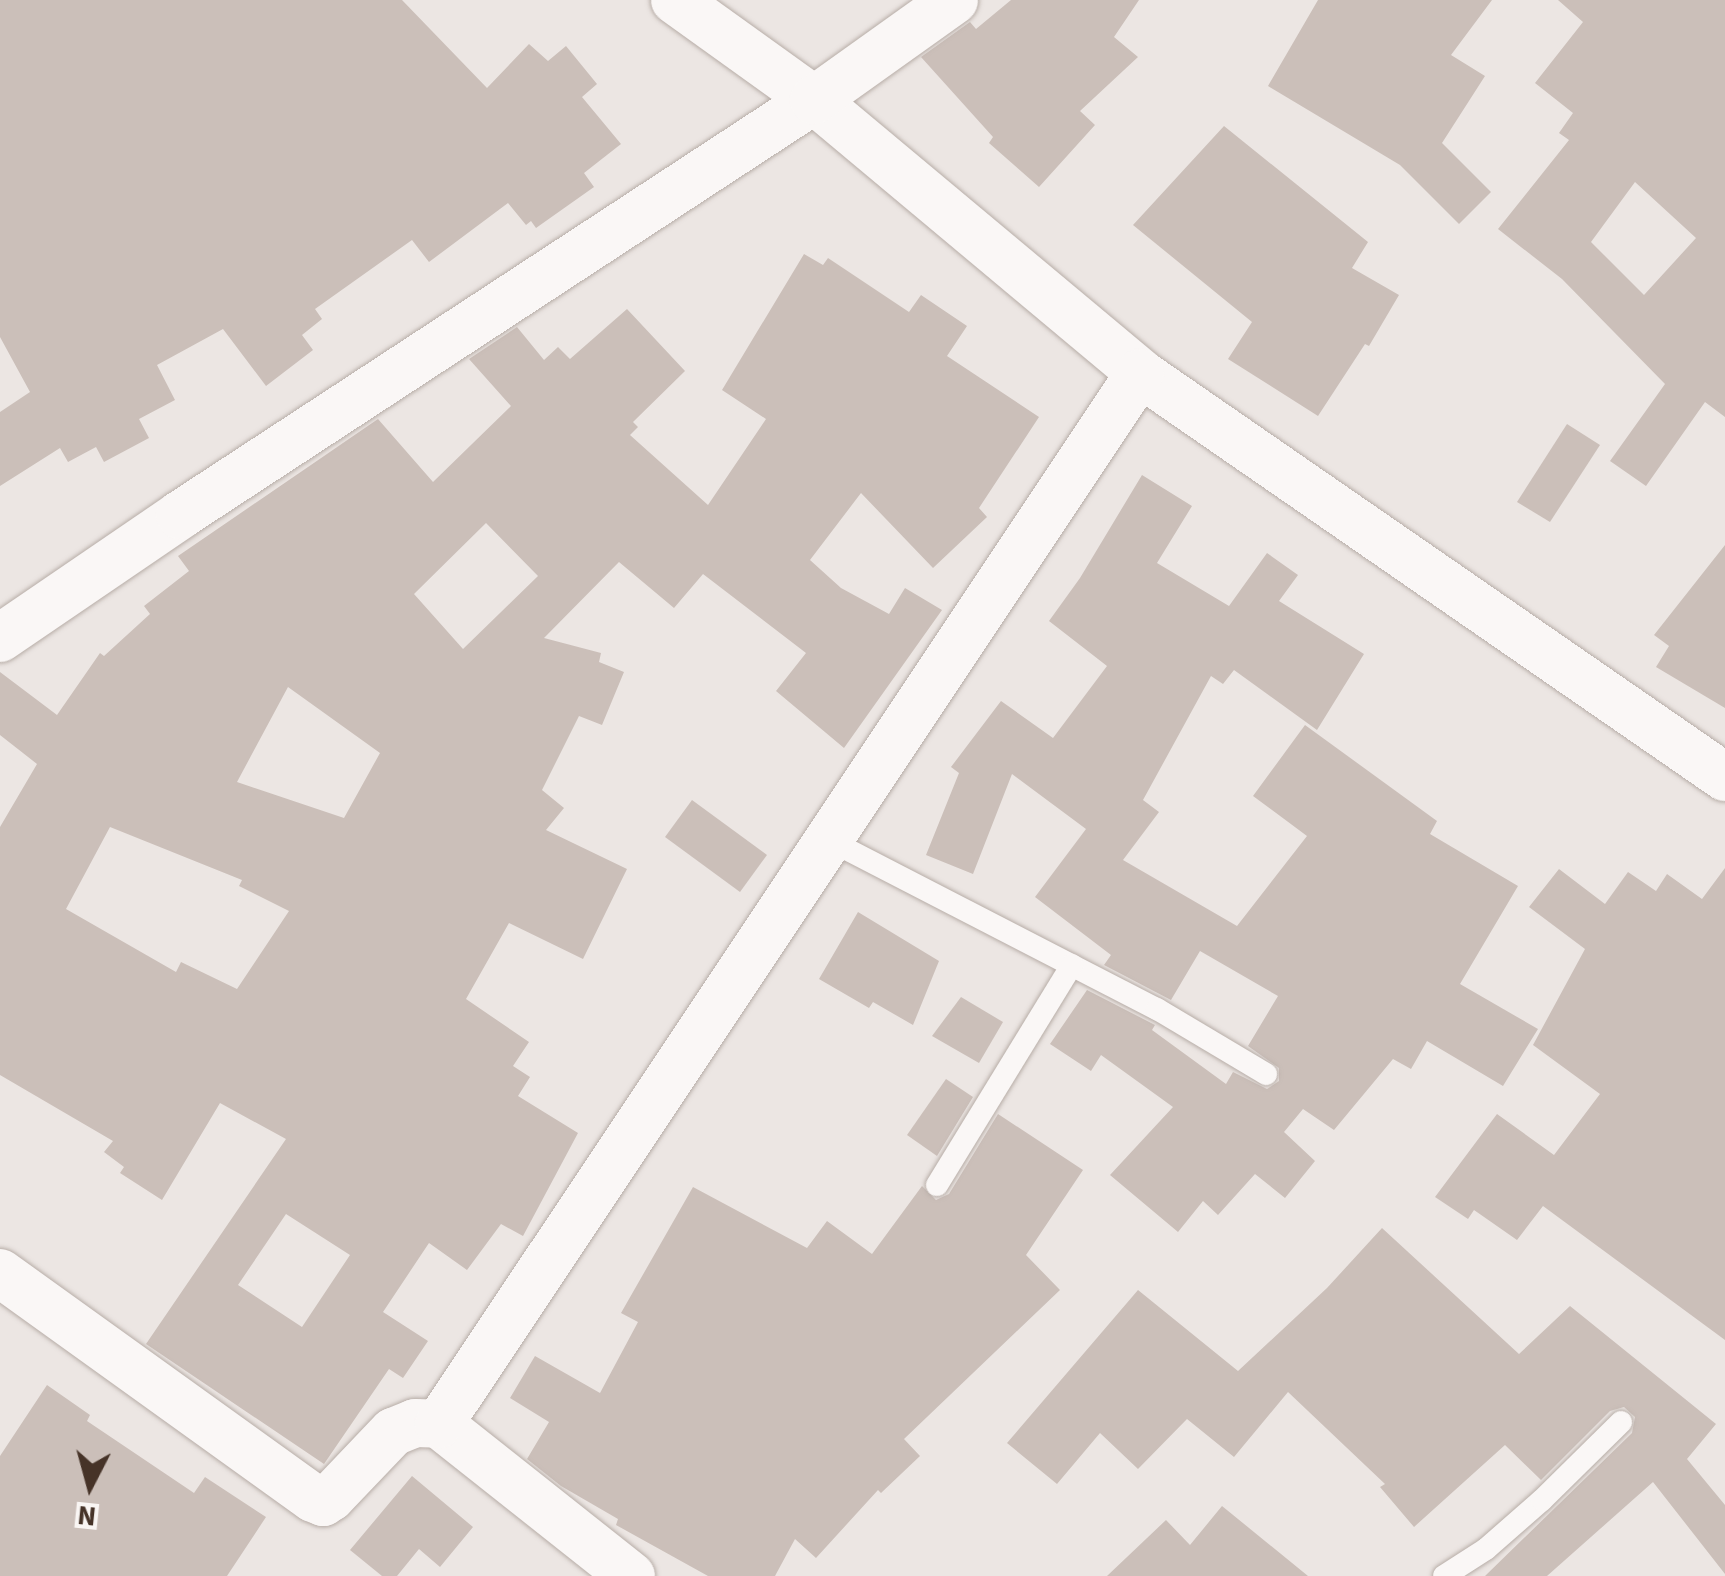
<!DOCTYPE html>
<html>
<head>
<meta charset="utf-8">
<style>
  body { margin:0 }
  #map { position:relative; width:1725px; height:1576px; overflow:hidden; background:#ece6e3; font-family:"Source Sans 3",sans-serif }
  div>[style] { position:absolute }
  .building>* { inset:0; background:#cbbfb9 }
  .roads { filter:drop-shadow(0 0 2px #b7ada7) drop-shadow(0 0 2px #b7ada7) }
  .lane>* { height:22px; margin:-11px; padding:0 11px; transform-origin:11px; border-radius:11px; background:#faf7f6 }
  .street>* { height:48px; margin:-24px; padding:0 24px; transform-origin:24px; border-radius:24px; background:#faf7f6 }
  span { translate:-50% -50%; white-space:nowrap; text-align:center; line-height:1.15; -webkit-text-stroke:10px #f9f5f3; paint-order:stroke }
  .north { position:absolute; left:40px; top:1436px; width:100px; height:100px; -webkit-text-stroke:8px #f9f5f3; paint-order:stroke; rotate:186deg; font-size:28px; font-weight:700; line-height:40px; text-align:center; color:#463328 }
  .north::after { content:''; display:block; margin:auto; width:35px; height:45px; background:#463328; clip-path:polygon(50% 0,100% 100%,50% 72%,0 100%) }
</style>
</head>
<body>
<div id="map">
  <div class="building">
    <i style="clip-path:polygon(0 0,402px 0,487px 88px,529px 44px,548px 61px,566px 46px,597px 84px,582px 97px,621px 144px,584px 173px,594px 187px,536px 228px,531px 221px,526px 225px,508px 203px,429px 262px,412px 240px,315px 309px,322px 319px,302px 335px,313px 350px,266px 386px,223px 329px,157px 365px,175px 400px,139px 419px,149px 438px,104px 462px,96px 447px,68px 462px,60px 448px,0 486px,0 412px,30px 392px,0 337px)"></i>
    <i style="clip-path:polygon(1011px 0,1139px 0,1114px 37px,1138px 57px,1080px 111px,1095px 125px,1039px 187px,989px 143px,993px 137px,921px 57px,970px 22px,976px 29px)"></i>
    <i style="clip-path:polygon(1318px 0,1492px 0,1451px 55px,1485px 76px,1442px 143px,1491px 192px,1459px 224px,1400px 165px,1268px 86px)"></i>
    <i style="clip-path:polygon(evenodd,1558px 0,1725px 0,1725px 417px,1705px 402px,1646px 486px,1610px 461px,1665px 384px,1562px 279px,1498px 229px,1569px 140px,1559px 133px,1573px 113px,1535px 83px,1583px 22px,1558px 0,1635px 182px,1696px 238px,1644px 295px,1591px 242px,1635px 182px)"></i>
    <i style="clip-path:polygon(1224px 126px,1368px 242px,1352px 268px,1399px 295px,1369px 346px,1365px 344px,1318px 416px,1228px 359px,1252px 322px,1133px 225px)"></i>
    <i style="clip-path:polygon(evenodd,804px 254px,823px 265px,828px 258px,909px 312px,921px 295px,967px 326px,947px 356px,1039px 417px,979px 508px,987px 517px,933px 568px,861px 493px,810px 560px,841px 588px,889px 614px,905px 588px,942px 610px,844px 748px,776px 691px,806px 653px,703px 574px,674px 608px,619px 562px,544px 638px,601px 653px,599px 662px,624px 672px,602px 725px,579px 716px,542px 790px,564px 808px,546px 830px,627px 869px,583px 959px,509px 923px,466px 999px,529px 1042px,513px 1066px,530px 1077px,518px 1096px,578px 1133px,523px 1236px,501px 1224px,467px 1270px,429px 1243px,383px 1312px,428px 1341px,403px 1378px,389px 1369px,324px 1464px,146px 1344px,286px 1139px,220px 1103px,162px 1200px,120px 1173px,124px 1167px,104px 1152px,113px 1141px,0 1075px,0 827px,37px 764px,0 735px,0 672px,57px 715px,100px 653px,104px 656px,150px 614px,144px 606px,189px 571px,178px 556px,378px 419px,433px 482px,511px 406px,469px 359px,517px 327px,544px 360px,558px 347px,570px 359px,627px 309px,685px 371px,633px 422px,638px 427px,630px 435px,708px 505px,766px 419px,722px 390px,804px 254px,486px 523px,538px 576px,463px 649px,414px 594px,486px 523px,804px 254px,288px 687px,380px 753px,344px 818px,237px 782px,288px 687px,804px 254px,110px 827px,242px 880px,239px 886px,289px 911px,237px 989px,181px 962px,176px 972px,66px 909px,110px 827px,804px 254px,286px 1214px,350px 1255px,302px 1327px,238px 1285px,286px 1214px)"></i>
    <i style="clip-path:polygon(1567px 424px,1600px 445px,1550px 522px,1517px 502px)"></i>
    <i style="clip-path:polygon(1142px 475px,1192px 506px,1157px 563px,1229px 606px,1267px 553px,1298px 575px,1279px 601px,1364px 654px,1317px 730px,1234px 670px,1223px 684px,1211px 676px,1143px 800px,1159px 812px,1123px 860px,1237px 926px,1307px 836px,1253px 796px,1305px 725px,1437px 821px,1430px 834px,1518px 886px,1460px 984px,1538px 1029px,1503px 1086px,1427px 1041px,1411px 1069px,1393px 1059px,1334px 1130px,1303px 1109px,1284px 1132px,1315px 1161px,1285px 1198px,1255px 1174px,1218px 1215px,1203px 1201px,1178px 1232px,1110px 1175px,1173px 1107px,1101px 1055px,1091px 1071px,1050px 1044px,1087px 990px,1155px 1025px,1152px 1030px,1226px 1084px,1233px 1072px,1267px 1089px,1279px 1081px,1279px 1068px,1248px 1046px,1278px 996px,1200px 951px,1171px 1000px,1104px 965px,1111px 955px,1035px 897px,1086px 829px,1012px 774px,973px 874px,926px 855px,959px 773px,951px 767px,1001px 701px,1053px 738px,1107px 666px,1049px 621px,1080px 578px)"></i>
    <i style="clip-path:polygon(1725px 545px,1725px 708px,1656px 667px,1669px 646px,1654px 635px)"></i>
    <i style="clip-path:polygon(692px 800px,767px 855px,740px 892px,665px 837px)"></i>
    <i style="clip-path:polygon(1725px 868px,1725px 1340px,1543px 1206px,1517px 1240px,1474px 1210px,1468px 1219px,1435px 1197px,1497px 1114px,1554px 1155px,1600px 1094px,1533px 1045px,1585px 949px,1529px 907px,1559px 869px,1605px 904px,1628px 872px,1656px 891px,1667px 874px,1702px 899px)"></i>
    <i style="clip-path:polygon(858px 912px,939px 961px,913px 1025px,873px 1002px,869px 1008px,819px 979px)"></i>
    <i style="clip-path:polygon(961px 997px,1003px 1022px,979px 1063px,932px 1036px)"></i>
    <i style="clip-path:polygon(946px 1079px,973px 1097px,937px 1156px,907px 1135px)"></i>
    <i style="clip-path:polygon(998px 1114px,1083px 1170px,1026px 1255px,1060px 1290px,904px 1439px,920px 1456px,881px 1493px,878px 1490px,816px 1558px,795px 1539px,775px 1576px,708px 1576px,616px 1525px,618px 1519px,561px 1486px,527px 1459px,549px 1422px,510px 1398px,535px 1356px,600px 1393px,638px 1322px,621px 1313px,693px 1187px,807px 1248px,827px 1221px,872px 1254px,922px 1186px,936px 1200px,949px 1194px)"></i>
    <i style="clip-path:polygon(1382px 1228px,1519px 1354px,1570px 1306px,1716px 1424px,1687px 1459px,1725px 1505px,1725px 1574px,1653px 1482px,1547px 1576px,1485px 1576px,1632px 1433px,1635px 1417px,1624px 1407px,1610px 1411px,1541px 1480px,1505px 1445px,1414px 1527px,1380px 1487px,1385px 1484px,1288px 1392px,1234px 1457px,1187px 1419px,1138px 1469px,1100px 1433px,1057px 1484px,1007px 1443px,1138px 1290px,1238px 1371px,1327px 1288px)"></i>
    <i style="clip-path:polygon(47px 1385px,90px 1415px,87px 1421px,194px 1493px,205px 1477px,266px 1517px,227px 1576px,0 1576px,0 1456px)"></i>
    <i style="clip-path:polygon(412px 1476px,473px 1527px,440px 1567px,419px 1549px,397px 1576px,382px 1576px,350px 1550px)"></i>
    <i style="clip-path:polygon(1222px 1506px,1308px 1576px,1107px 1576px,1166px 1520px,1190px 1545px)"></i>
  </div>
  <div class="roads">
    <div class="lane">
      <i style="left:829px;top:840px;width:369px;rotate:27.3deg"></i>
      <i style="left:1157px;top:1009px;width:127px;rotate:30.8deg"></i>
      <i style="left:937px;top:1185px;width:258px;rotate:-58.5deg"></i>
      <i style="left:1444px;top:1576px;width:50px;rotate:-32.7deg"></i>
      <i style="left:1486px;top:1549px;width:74px;rotate:-41.2deg"></i>
      <i style="left:1542px;top:1500px;width:111px;rotate:-44.6deg"></i>
    </div>
    <div class="street">
      <i style="left:675px;top:0;width:171px;rotate:35.7deg"></i>
      <i style="left:814px;top:100px;width:425px;rotate:39.9deg"></i>
      <i style="left:1140px;top:373px;width:711px;rotate:34.63deg"></i>
      <i style="left:0;top:638px;width:218px;rotate:-34.3deg"></i>
      <i style="left:180px;top:515px;width:758px;rotate:-33.21deg"></i>
      <i style="left:814px;top:100px;width:172px;rotate:-35.5deg"></i>
      <i style="left:0;top:1273px;width:385px;rotate:35.7deg"></i>
      <i style="left:313px;top:1498px;width:11px;rotate:22deg"></i>
      <i style="left:323px;top:1502px;width:9px;rotate:-32deg"></i>
      <i style="left:331px;top:1497px;width:90px;rotate:-46.4deg"></i>
      <i style="left:393px;top:1432px;width:24px;rotate:-22deg"></i>
      <i style="left:415px;top:1423px;width:24px;rotate:2deg"></i>
      <i style="left:439px;top:1424px;width:245px;rotate:38.4deg"></i>
      <i style="left:439px;top:1424px;width:1263px;rotate:-56.3deg"></i>
    </div>
  </div>
  <div class="north">N</div>
</div>
</body>
</html>
